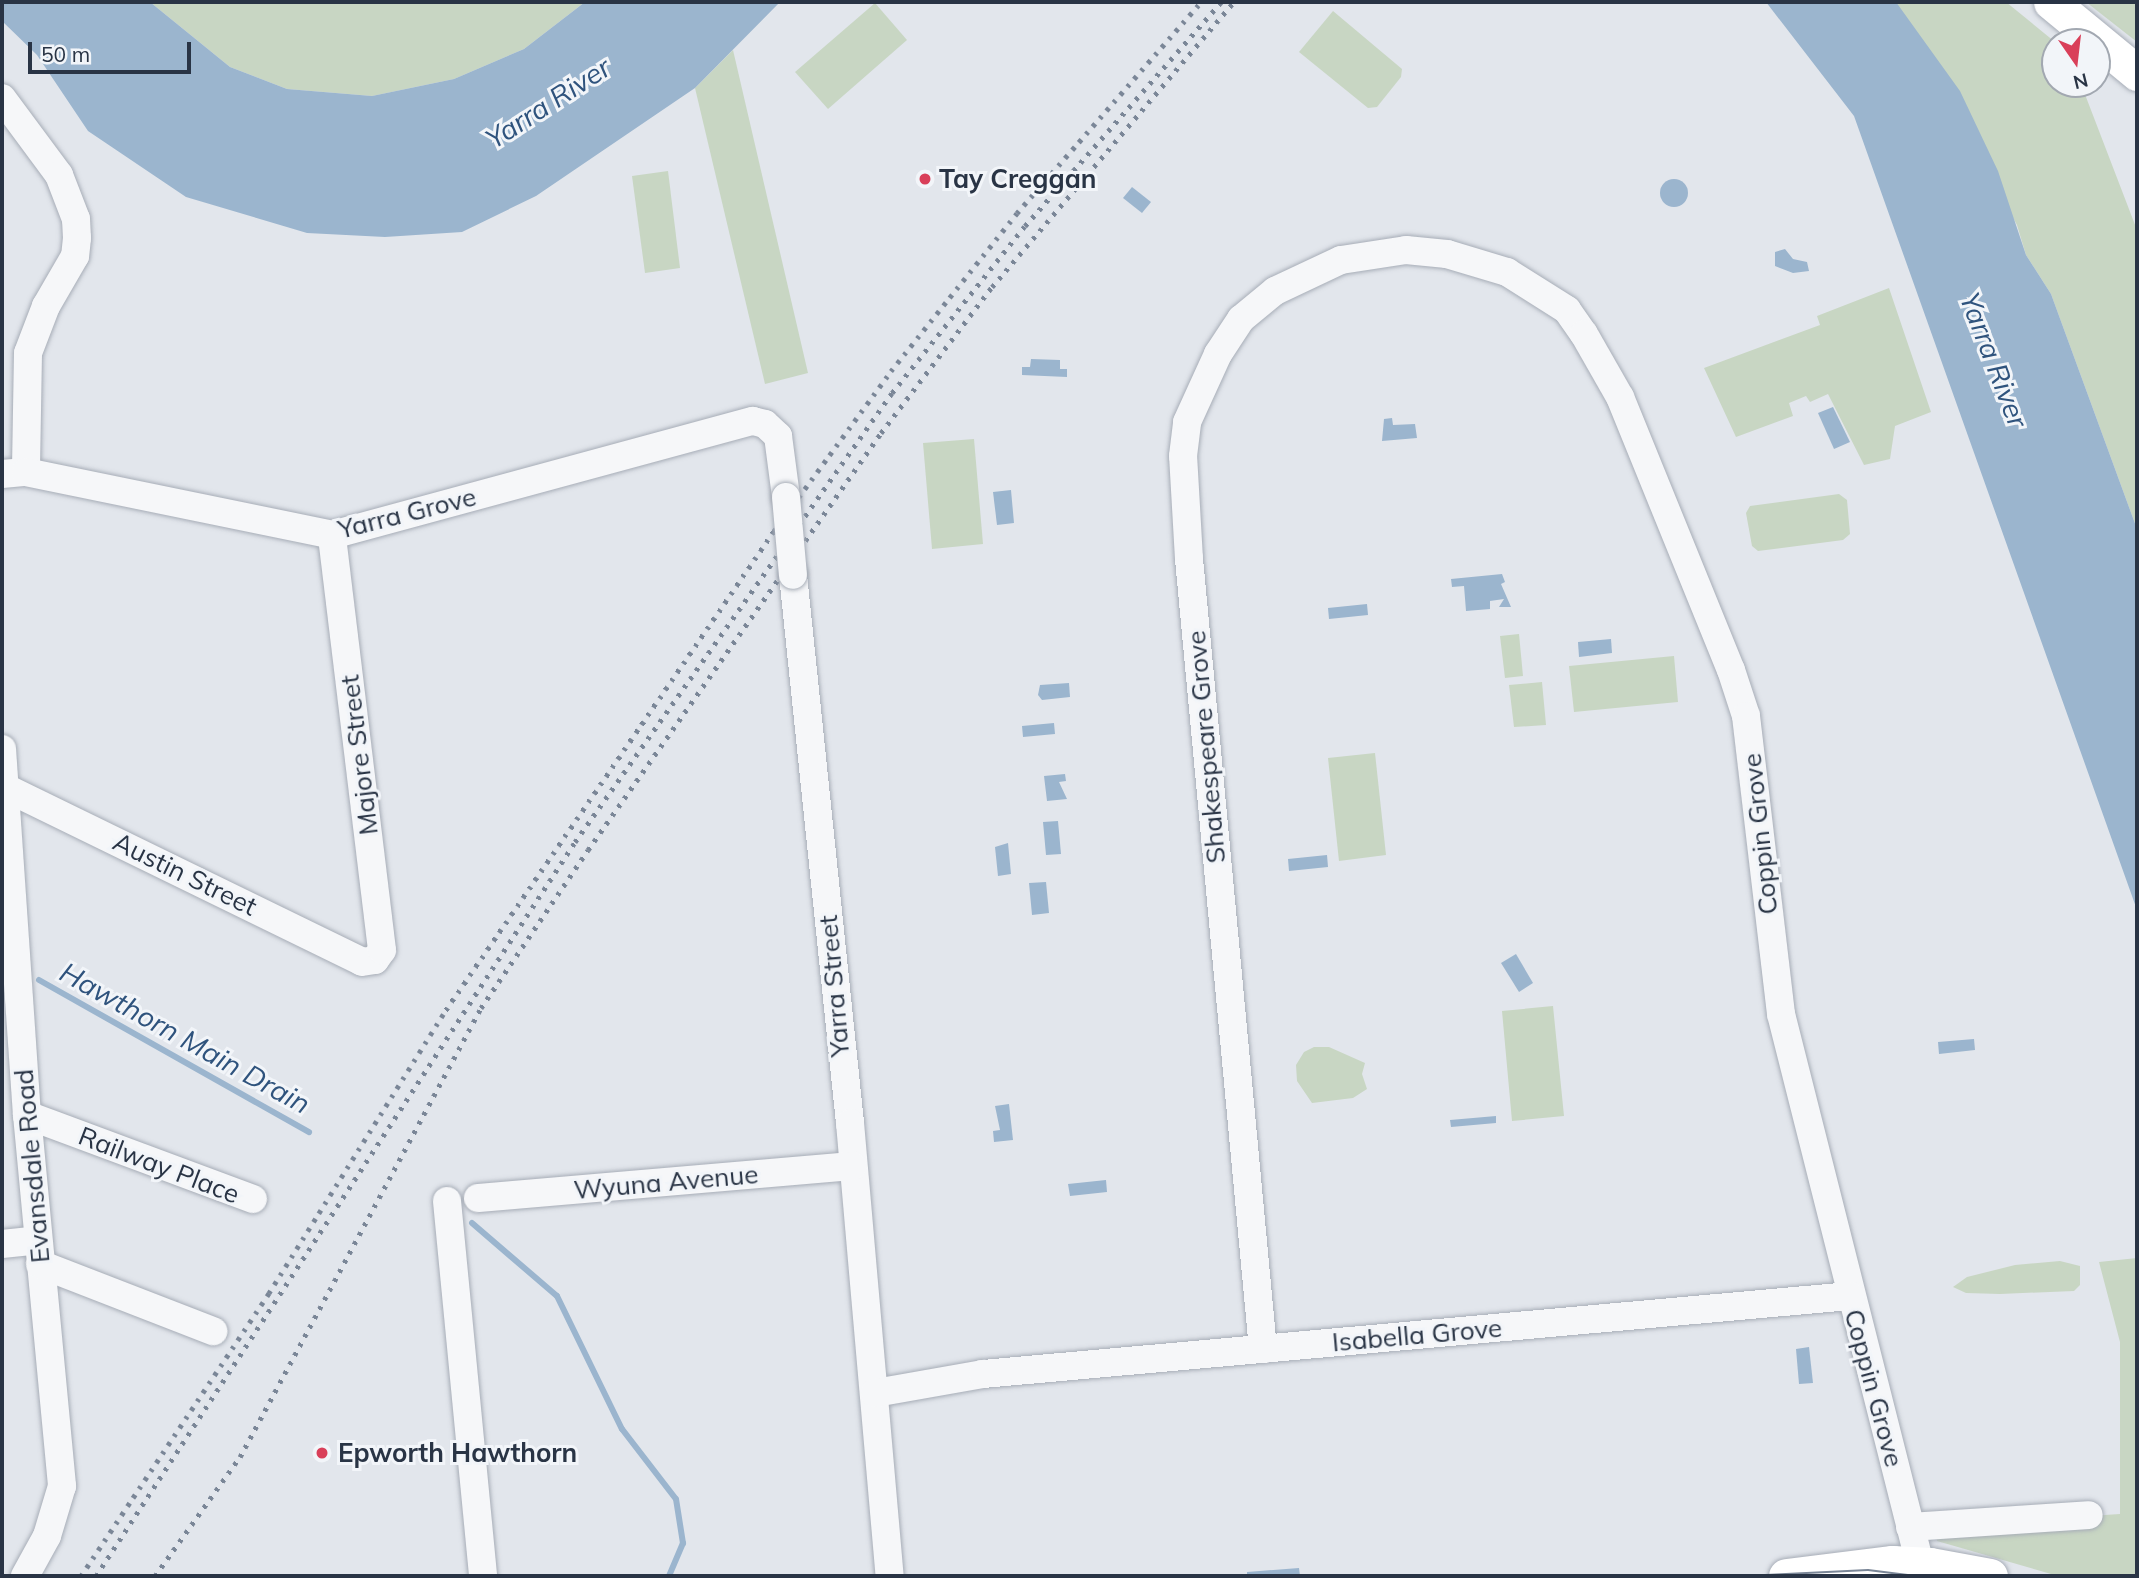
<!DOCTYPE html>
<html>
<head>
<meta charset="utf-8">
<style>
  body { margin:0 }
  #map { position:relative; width:2139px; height:1578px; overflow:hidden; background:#e2e6ec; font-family:Mulish,sans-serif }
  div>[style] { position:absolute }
  .green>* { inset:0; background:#c8d6c3 }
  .water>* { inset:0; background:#9bb5ce }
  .round { border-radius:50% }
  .stream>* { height:6px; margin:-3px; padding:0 3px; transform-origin:3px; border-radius:3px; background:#9bb5ce }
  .roads { filter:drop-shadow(0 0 2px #a7adb7) drop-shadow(0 0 2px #a7adb7) }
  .minor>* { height:28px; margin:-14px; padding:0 14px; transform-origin:14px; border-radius:14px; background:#f6f7f9 }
  .major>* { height:35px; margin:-17.5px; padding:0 17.5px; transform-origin:17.5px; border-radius:17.5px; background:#fff }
  .tram>* { height:2px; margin:-1px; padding:0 1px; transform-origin:1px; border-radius:1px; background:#7a8697 }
  .rail>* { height:5px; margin-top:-2.5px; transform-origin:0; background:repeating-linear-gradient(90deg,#7a8697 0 3.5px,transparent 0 10.5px) }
  .bridges { filter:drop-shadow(0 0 2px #a7adb7) drop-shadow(0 0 2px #a7adb7) }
  .minor-bridge>* { height:28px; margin:-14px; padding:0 14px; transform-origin:14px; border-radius:14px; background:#f6f7f9 }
  .dots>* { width:19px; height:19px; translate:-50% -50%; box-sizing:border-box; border:4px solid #f2f5f9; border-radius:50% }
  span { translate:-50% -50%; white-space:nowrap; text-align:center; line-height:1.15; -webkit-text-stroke:6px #f2f5f9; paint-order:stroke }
  .poi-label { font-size:26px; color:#293445; font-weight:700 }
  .left { translate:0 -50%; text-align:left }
  .street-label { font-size:26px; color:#293445 }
  .water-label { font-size:28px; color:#2f537d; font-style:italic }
  .frame { position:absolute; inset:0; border:4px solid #293445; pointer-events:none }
  .north { position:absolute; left:2041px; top:28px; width:70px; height:70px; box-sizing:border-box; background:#f2f5f9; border:2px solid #a2a8b1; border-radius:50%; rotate:166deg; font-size:19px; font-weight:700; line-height:28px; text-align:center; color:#293445 }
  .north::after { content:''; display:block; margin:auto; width:24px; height:32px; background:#d93f59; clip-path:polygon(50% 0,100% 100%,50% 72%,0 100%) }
  .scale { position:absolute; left:28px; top:42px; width:163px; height:32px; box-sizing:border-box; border:4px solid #293445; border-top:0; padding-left:9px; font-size:21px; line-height:24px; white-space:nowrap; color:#293445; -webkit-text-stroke:5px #f2f5f9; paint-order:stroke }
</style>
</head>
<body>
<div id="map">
  <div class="green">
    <i style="clip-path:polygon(150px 2px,585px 2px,524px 49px,454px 79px,372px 96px,287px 89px,230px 67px)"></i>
    <i style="clip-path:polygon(1896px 2px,2006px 2px,2055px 42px,2055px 84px,2081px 84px,2137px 230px,2137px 529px,2051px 294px,2026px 255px,2017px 225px)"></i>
    <i style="clip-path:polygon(2086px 2px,2137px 2px,2137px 42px,2114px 24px)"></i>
    <i style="clip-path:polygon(875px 3px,907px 40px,828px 109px,795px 72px)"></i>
    <i style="clip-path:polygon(1333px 11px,1402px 69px,1401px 77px,1377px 107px,1368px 108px,1299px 52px)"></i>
    <i style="clip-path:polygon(733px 50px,808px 373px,765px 384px,695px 88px)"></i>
    <i style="clip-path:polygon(668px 171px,680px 268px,645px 273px,632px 176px)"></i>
    <i style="clip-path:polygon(1889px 288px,1931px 412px,1895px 426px,1890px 459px,1864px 465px,1828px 394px,1810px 402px,1806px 396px,1789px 403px,1793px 416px,1736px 437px,1704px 368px,1820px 325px,1817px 316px)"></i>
    <i style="clip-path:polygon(974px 439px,983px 544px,932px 549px,923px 443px)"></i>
    <i style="clip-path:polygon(1839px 494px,1847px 500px,1850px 534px,1843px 540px,1758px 551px,1752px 546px,1746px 513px,1750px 506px)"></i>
    <i style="clip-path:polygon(1519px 634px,1523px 676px,1505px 678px,1500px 636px)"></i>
    <i style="clip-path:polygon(1674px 656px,1678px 702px,1574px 712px,1569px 666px)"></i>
    <i style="clip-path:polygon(1542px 682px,1546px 725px,1514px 727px,1509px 685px)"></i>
    <i style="clip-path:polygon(1375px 753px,1386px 855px,1339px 861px,1328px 758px)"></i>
    <i style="clip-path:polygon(1553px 1006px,1564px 1116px,1512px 1121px,1502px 1011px)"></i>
    <i style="clip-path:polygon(1314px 1047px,1329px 1047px,1365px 1063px,1362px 1074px,1367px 1089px,1353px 1098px,1312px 1103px,1297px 1081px,1296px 1065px,1304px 1052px)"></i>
    <i style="clip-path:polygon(2137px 1258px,2137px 1576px,2058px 1576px,1937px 1541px,1933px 1526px,2120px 1514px,2120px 1342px,2099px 1262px)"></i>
    <i style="clip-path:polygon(2060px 1261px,2080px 1266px,2080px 1285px,2074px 1291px,2000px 1294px,1966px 1293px,1953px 1287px,1967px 1277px,2015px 1265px)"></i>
  </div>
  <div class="water">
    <i style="clip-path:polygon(2px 2px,150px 2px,230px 67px,287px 89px,372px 96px,454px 79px,524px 49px,585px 2px,780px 2px,695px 88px,536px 196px,462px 232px,385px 237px,307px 233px,186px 197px,88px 131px,37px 55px,2px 21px)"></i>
    <i style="clip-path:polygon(1766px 2px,1896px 2px,1960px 91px,1998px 171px,2026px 255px,2051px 294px,2137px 529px,2137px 910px,1854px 116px)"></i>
    <i class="round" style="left:1660px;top:179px;width:28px;height:28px"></i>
    <i style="clip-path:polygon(1132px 187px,1151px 202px,1142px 213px,1123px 198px)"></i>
    <i style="clip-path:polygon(1785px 249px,1793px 259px,1807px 262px,1809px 271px,1793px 273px,1775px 266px,1775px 252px)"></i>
    <i style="clip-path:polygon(1031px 359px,1060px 360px,1060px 369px,1067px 369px,1067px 377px,1022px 375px,1022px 367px,1030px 367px)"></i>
    <i style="clip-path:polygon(1833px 407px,1850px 442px,1834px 449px,1818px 413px)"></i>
    <i style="clip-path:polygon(1392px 418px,1393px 425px,1415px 424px,1417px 438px,1382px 441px,1384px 419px)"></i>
    <i style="clip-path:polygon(1011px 490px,1014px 523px,997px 525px,993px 492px)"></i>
    <i style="clip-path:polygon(1502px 574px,1505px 582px,1501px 584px,1511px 607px,1499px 607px,1504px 599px,1490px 601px,1490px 609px,1466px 611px,1464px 586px,1452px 587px,1451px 579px)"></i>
    <i style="clip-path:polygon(1367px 604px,1368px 615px,1329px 619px,1328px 608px)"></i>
    <i style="clip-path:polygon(1611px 639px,1612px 653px,1579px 657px,1578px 642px)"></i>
    <i style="clip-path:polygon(1069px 683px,1070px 697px,1042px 700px,1038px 695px,1040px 685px)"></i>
    <i style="clip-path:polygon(1054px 723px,1055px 734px,1023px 737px,1022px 726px)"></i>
    <i style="clip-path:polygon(1065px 774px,1066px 781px,1059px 782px,1067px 799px,1047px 801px,1044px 776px)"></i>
    <i style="clip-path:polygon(1058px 821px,1061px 854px,1046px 855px,1043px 822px)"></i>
    <i style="clip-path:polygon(1008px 843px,1011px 874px,998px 876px,995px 847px)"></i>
    <i style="clip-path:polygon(1327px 855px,1328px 867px,1289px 871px,1288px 859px)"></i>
    <i style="clip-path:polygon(1046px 882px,1049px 913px,1032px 915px,1029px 883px)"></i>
    <i style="clip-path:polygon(1516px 954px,1533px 983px,1519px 992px,1501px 963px)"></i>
    <i style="clip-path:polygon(1974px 1039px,1975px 1050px,1939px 1054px,1938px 1042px)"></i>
    <i style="clip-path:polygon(1009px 1104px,1013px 1140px,994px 1142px,993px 1131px,1000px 1130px,995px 1106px)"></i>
    <i style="clip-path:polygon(1496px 1116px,1496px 1123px,1451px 1127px,1450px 1120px)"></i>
    <i style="clip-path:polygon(1106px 1180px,1107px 1192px,1070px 1196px,1068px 1184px)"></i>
    <i style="clip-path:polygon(1809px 1347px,1813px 1383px,1799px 1384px,1796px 1349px)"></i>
    <i style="clip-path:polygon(1299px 1568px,1300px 1576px,1247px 1576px,1247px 1572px)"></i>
  </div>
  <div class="stream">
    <i style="left:39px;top:980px;width:310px;rotate:29.4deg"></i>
    <i style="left:472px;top:1223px;width:112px;rotate:40.7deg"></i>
    <i style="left:557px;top:1296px;width:148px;rotate:64deg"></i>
    <i style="left:622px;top:1429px;width:88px;rotate:52.4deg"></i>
    <i style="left:676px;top:1499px;width:45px;rotate:81deg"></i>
    <i style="left:683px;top:1543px;width:36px;rotate:113deg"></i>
  </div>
  <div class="roads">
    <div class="minor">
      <i style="left:2px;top:98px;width:96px;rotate:53.5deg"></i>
      <i style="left:59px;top:175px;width:47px;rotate:68.9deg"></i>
      <i style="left:76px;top:219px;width:19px;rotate:87deg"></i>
      <i style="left:77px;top:238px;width:18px;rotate:96deg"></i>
      <i style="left:75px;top:256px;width:58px;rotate:120.1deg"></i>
      <i style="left:46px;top:306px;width:50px;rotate:111deg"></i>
      <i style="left:28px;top:353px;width:119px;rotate:91deg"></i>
      <i style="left:2px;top:474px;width:24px;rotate:-5deg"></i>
      <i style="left:26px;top:472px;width:312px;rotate:11.6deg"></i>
      <i style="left:332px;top:535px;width:436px;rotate:-15.2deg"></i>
      <i style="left:753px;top:421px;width:12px;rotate:14deg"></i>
      <i style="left:765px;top:424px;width:18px;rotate:43deg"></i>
      <i style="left:778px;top:436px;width:62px;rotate:82.5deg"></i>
      <i style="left:793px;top:575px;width:551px;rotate:84.06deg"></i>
      <i style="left:850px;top:1123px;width:455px;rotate:85deg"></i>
      <i style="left:2px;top:749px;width:367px;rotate:86.1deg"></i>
      <i style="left:27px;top:1115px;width:373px;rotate:84.6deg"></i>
      <i style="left:62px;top:1486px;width:52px;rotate:106.7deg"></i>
      <i style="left:47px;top:1536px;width:46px;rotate:118.8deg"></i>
      <i style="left:6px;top:788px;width:396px;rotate:26deg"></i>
      <i style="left:362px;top:962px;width:13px;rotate:-9deg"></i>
      <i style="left:375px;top:960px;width:12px;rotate:-55deg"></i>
      <i style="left:382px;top:950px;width:418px;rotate:-96.9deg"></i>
      <i style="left:27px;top:1115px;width:241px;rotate:20.4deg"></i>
      <i style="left:478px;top:1198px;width:376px;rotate:-4.9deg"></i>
      <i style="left:447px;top:1201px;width:377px;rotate:84.5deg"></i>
      <i style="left:2px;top:1244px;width:36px;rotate:-6deg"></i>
      <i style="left:40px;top:1264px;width:186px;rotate:21.2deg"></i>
      <i style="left:1263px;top:1349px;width:793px;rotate:-95.35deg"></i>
      <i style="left:1189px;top:559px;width:103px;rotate:-93.3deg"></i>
      <i style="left:1183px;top:456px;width:34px;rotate:-83deg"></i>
      <i style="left:1187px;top:422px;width:75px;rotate:-65.5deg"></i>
      <i style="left:1218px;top:354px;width:42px;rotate:-56.7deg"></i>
      <i style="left:1241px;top:319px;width:44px;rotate:-39.5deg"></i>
      <i style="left:1275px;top:291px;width:73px;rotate:-25.2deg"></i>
      <i style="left:1341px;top:260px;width:66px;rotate:-8.7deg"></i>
      <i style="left:1406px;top:250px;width:41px;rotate:5.6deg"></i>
      <i style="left:1447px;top:254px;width:63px;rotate:16.7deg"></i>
      <i style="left:1507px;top:272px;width:71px;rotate:32.3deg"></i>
      <i style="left:1567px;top:310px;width:29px;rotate:55deg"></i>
      <i style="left:1584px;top:334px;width:73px;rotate:60.3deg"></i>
      <i style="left:1620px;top:397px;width:295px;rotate:67.9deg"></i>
      <i style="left:1731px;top:670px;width:48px;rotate:71.9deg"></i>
      <i style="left:1746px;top:716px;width:300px;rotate:83.3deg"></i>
      <i style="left:1781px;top:1014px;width:580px;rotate:75.82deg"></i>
      <i style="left:875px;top:1393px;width:110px;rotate:-10deg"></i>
      <i style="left:983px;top:1374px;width:871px;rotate:-5.14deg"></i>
      <i style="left:1910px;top:1527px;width:179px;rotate:-3.8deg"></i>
    </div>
    <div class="major">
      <i style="left:2051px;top:2px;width:112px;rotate:39.5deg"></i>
      <i style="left:1786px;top:1576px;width:107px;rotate:-7deg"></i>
      <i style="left:1892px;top:1563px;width:38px;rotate:3deg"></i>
      <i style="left:1930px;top:1565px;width:61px;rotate:10.4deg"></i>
    </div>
  </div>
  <div class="tram">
    <i style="left:1745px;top:1576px;width:123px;rotate:-2.8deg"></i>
    <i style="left:1868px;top:1570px;width:48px;rotate:7.1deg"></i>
  </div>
  <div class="rail">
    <i style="left:81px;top:1576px;width:340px;rotate:-56.4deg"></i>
    <i style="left:269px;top:1293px;width:334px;rotate:-58deg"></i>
    <i style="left:446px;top:1010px;width:581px;rotate:-55.6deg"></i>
    <i style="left:774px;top:531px;width:198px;rotate:-53.8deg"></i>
    <i style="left:891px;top:371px;width:202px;rotate:-51.4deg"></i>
    <i style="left:1017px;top:213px;width:280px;rotate:-48.9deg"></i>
    <i style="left:96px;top:1576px;width:876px;rotate:-56.87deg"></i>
    <i style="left:575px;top:842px;width:550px;rotate:-54.78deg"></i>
    <i style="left:892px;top:393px;width:213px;rotate:-51.5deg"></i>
    <i style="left:1025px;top:226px;width:298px;rotate:-48.8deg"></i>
    <i style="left:155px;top:1576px;width:146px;rotate:-54.5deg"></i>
    <i style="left:240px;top:1457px;width:510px;rotate:-61.78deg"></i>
    <i style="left:481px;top:1008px;width:191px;rotate:-55.9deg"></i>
    <i style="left:588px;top:850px;width:510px;rotate:-54.91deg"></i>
    <i style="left:881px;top:433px;width:183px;rotate:-52.8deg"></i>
    <i style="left:992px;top:287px;width:374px;rotate:-49.7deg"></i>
  </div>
  <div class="bridges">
    <div class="minor-bridge">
      <i style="left:786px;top:497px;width:78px;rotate:84.9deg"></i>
    </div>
  </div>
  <div class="dots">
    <i style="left:925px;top:179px;background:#d93f59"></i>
    <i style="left:322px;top:1453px;background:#d93f59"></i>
  </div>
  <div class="poi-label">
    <span class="left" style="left:939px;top:179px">Tay Creggan</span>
    <span class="left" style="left:338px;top:1453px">Epworth Hawthorn</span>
  </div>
  <div class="street-label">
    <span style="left:407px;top:513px;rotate:-14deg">Yarra Grove</span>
    <span style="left:1206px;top:747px;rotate:-95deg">Shakespeare Grove</span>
    <span style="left:359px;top:755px;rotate:-97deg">Majore Street</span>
    <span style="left:1760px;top:834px;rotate:-96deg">Coppin Grove</span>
    <span style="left:185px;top:874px;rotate:26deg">Austin Street</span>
    <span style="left:834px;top:986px;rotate:-95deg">Yarra Street</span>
    <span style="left:159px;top:1165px;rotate:21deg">Railway Place</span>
    <span style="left:32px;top:1166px;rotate:-95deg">Evansdale Road</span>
    <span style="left:666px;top:1182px;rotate:-5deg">Wyuna Avenue</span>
    <span style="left:1417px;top:1335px;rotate:-5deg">Isabella Grove</span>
    <span style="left:1874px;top:1388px;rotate:75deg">Coppin Grove</span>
  </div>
  <div class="water-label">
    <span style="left:548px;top:103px;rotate:-33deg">Yarra River</span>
    <span style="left:1994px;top:360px;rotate:69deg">Yarra River</span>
    <span style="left:185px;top:1038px;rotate:29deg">Hawthorn Main Drain</span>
  </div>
  <div class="frame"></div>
  <div class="north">N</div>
  <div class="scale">50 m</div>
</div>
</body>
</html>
